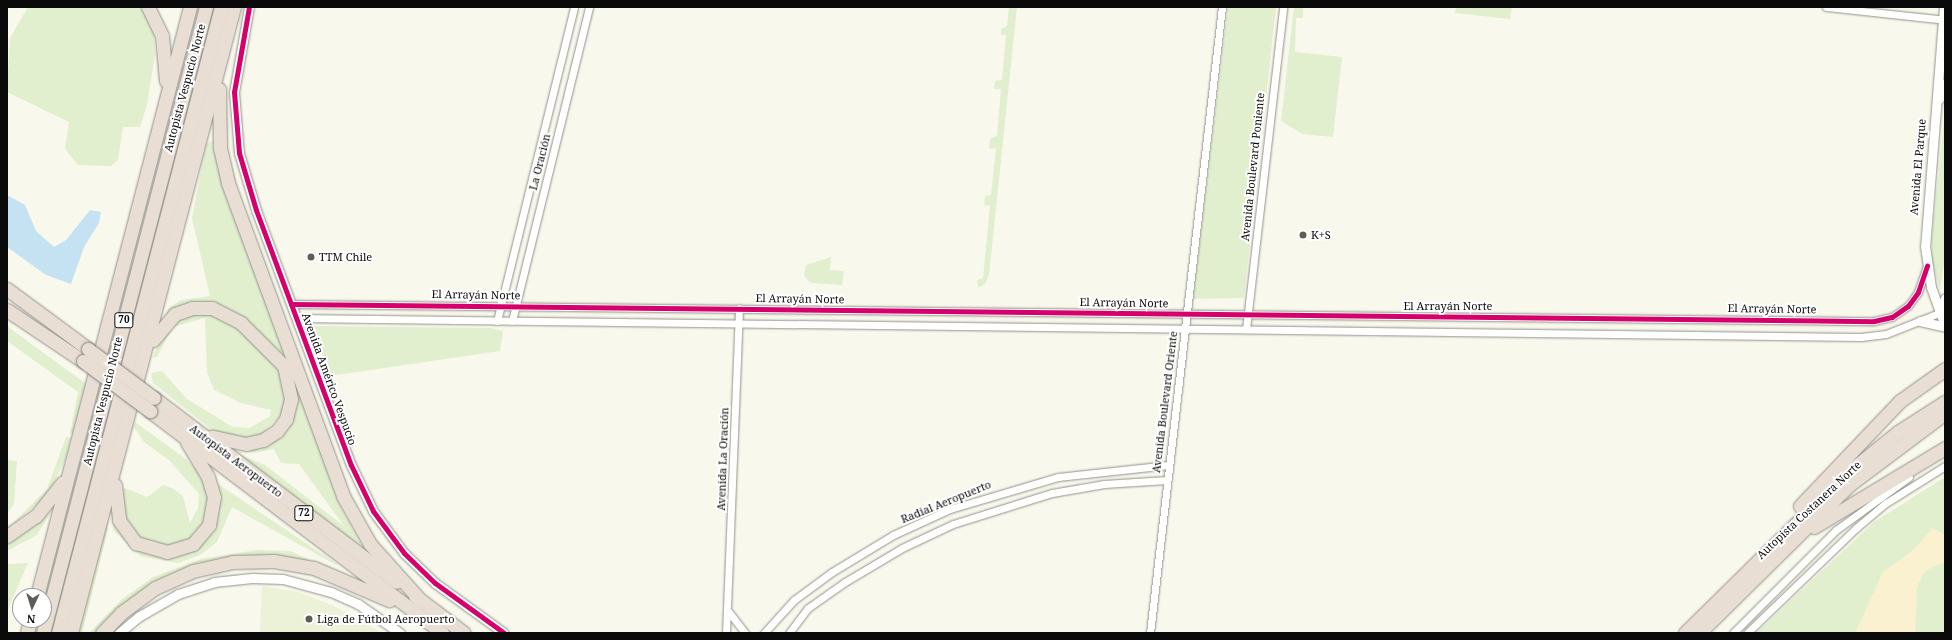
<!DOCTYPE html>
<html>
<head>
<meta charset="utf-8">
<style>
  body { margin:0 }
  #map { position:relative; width:1952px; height:640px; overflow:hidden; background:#f9f8ed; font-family:"Noto Serif",serif }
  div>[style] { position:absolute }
  .green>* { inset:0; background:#e1efce }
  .sand>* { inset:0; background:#f9f1cf }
  .pitch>* { inset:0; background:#ebf2d7 }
  .water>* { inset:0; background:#c4e2f2 }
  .roads { filter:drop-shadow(0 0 1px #92918c) drop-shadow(0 0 1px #92918c) }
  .minor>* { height:7px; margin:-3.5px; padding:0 3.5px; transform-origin:3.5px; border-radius:3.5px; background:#fefefc }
  .tertiary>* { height:9px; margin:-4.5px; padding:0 4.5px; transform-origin:4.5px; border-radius:4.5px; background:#fefefc }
  .motorway>* { height:13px; margin:-6.5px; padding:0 6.5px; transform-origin:6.5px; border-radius:6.5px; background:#e8ded4 }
  .bridges { filter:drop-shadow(0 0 1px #7f7e7a) drop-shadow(0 0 1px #7f7e7a) }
  .motorway-bridge>* { height:13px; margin:-6.5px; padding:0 6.5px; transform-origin:6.5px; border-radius:6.5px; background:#e8ded4 }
  .cycleway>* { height:5px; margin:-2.5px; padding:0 2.5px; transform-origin:2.5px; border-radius:2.5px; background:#d6006c }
  .dots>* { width:11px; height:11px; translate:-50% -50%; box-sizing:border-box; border:2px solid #fff; border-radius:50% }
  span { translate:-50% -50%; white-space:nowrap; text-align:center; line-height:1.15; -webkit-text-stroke:4px #fff; paint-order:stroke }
  .shield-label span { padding:1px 3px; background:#fff; border:1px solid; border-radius:3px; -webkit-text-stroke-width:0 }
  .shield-label { font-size:10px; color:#0a0a0a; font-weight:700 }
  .street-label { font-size:11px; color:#0a0a0a }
  .poi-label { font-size:11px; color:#0a0a0a }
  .left { translate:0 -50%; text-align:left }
  .frame { position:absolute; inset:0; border:8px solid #0a0a0a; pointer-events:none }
  .north { position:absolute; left:12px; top:588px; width:40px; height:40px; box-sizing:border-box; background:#fff; border:1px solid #9d9d9d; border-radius:50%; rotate:184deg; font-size:11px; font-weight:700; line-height:16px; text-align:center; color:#0a0a0a }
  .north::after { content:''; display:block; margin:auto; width:14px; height:18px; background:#5e5d59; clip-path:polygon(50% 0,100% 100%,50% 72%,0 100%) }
</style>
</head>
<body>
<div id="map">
  <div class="green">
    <i style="clip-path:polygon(28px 7px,140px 7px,143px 11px,154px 33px,155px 55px,147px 105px,140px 127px,123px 127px,118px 160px,111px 166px,78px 165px,65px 149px,69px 122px,7px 92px,10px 38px)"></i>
    <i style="clip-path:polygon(1009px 7px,1017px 7px,989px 275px,985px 284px,978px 288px,977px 280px,983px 278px,990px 206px,984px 205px,985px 196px,991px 195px,996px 148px,989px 149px,990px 139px,997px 136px,1001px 89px,994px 89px,995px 81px,1002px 80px,1006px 35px,1001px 35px,1001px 29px,1007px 26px)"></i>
    <i style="clip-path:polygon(1228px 7px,1276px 7px,1244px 298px,1193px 299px)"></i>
    <i style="clip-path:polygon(1294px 7px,1303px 7px,1303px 18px,1296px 18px,1295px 52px,1342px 57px,1333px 137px,1302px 134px,1281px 121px)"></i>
    <i style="clip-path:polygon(1456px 7px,1512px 7px,1510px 19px,1455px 13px)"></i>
    <i style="clip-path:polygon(1945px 110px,1945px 256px,1940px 291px,1932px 260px,1932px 238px)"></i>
    <i style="clip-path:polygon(214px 141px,286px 351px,280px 354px,228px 311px,165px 316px,168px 309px,181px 300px,210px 296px,192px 218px,206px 143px)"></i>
    <i style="clip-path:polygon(831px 257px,830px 270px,844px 271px,842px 285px,811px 283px,804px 276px,806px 265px)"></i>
    <i style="clip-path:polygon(210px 312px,233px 324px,278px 366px,287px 392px,281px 414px,262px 434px,244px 439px,213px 431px,153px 383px,151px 373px,162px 371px,187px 399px,233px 427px,249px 428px,270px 416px,271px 410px,241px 403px,214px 390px,207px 372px,205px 318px,173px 327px,157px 357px,153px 358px,158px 342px,177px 320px,188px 314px)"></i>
    <i style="clip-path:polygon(7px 326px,86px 384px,73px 435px,70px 433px,78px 392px,7px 341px)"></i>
    <i style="clip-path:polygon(312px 326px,490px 328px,503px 331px,500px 351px,330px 376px)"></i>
    <i style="clip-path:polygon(300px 396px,342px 510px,365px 550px,361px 554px,231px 451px,265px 465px,344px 526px,299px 464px,281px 463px,274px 449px,254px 453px,242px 449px,258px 445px,295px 399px)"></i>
    <i style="clip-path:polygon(135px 422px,186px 459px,199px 472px,209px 490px,208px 515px,196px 536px,174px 547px,139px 539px,124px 520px,121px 490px,125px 488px,147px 497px,163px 485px,172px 488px,183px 496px,190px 523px,198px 508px,199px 494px,170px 461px,144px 442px,134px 427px)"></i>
    <i style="clip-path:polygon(66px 437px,71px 438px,65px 460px,48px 495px,7px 529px,47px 489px)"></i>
    <i style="clip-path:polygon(7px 460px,17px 461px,14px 504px,7px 514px)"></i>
    <i style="clip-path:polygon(1945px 477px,1945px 633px,1756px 633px,1874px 522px)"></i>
    <i style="clip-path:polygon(215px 482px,337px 564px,336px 565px,232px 507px,217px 542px,200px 555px,178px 563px,140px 556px,113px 530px,112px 509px,140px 550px,147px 553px,161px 556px,201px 542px)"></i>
    <i style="clip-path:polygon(52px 511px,37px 535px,7px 551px,7px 545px)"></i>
    <i style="clip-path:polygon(107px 519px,108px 529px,84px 626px,82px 633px,77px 633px)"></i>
    <i style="clip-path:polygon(256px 550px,290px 551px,330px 569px,315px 564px,195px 567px,97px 633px,89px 633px,121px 600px,153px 577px,201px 559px)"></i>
    <i style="clip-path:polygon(28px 563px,8px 609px,7px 630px,7px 564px)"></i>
  </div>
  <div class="sand">
    <i style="clip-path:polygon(1933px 528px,1945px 535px,1945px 562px,1925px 571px,1917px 587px,1915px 633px,1855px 633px,1883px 572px,1912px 551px)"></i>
  </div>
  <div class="pitch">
    <i style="clip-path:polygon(262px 586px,298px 592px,332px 605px,382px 633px,260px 633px)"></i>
  </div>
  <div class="water">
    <i style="clip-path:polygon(7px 195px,25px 205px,36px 231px,54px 247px,66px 240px,90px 210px,101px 212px,99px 223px,84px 247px,71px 284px,46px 275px,7px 247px)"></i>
  </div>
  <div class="roads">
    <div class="minor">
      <i style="left:1826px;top:7px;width:120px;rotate:6.2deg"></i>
      <i style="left:291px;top:304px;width:1583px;rotate:0.62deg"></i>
      <i style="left:1874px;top:321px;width:18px;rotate:-13deg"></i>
      <i style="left:1892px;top:317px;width:19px;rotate:-35deg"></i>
      <i style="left:1908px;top:306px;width:17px;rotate:-54deg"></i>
      <i style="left:1918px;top:292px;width:28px;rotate:-71deg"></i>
      <i style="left:296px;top:318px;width:1565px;rotate:0.7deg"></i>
      <i style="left:1861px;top:337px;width:25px;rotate:-7deg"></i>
      <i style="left:1886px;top:334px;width:57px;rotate:-21.6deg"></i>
      <i style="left:497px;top:321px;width:323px;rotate:-76.2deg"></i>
      <i style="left:512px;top:321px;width:323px;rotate:-76.2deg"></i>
      <i style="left:1246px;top:329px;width:324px;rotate:-83.4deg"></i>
      <i style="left:728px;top:611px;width:28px;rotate:52deg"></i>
      <i style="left:726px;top:633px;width:325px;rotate:-87.7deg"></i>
      <i style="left:764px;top:633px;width:45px;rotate:-47.7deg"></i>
      <i style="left:794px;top:600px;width:47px;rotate:-36.4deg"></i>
      <i style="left:832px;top:572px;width:71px;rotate:-31.2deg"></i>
      <i style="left:893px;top:535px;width:63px;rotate:-24.5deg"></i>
      <i style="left:950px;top:509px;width:113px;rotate:-16.5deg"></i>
      <i style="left:1058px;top:477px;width:111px;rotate:-6.2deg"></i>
      <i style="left:789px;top:633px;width:31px;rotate:-53deg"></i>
      <i style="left:808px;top:608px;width:45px;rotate:-35.1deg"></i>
      <i style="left:845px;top:582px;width:66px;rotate:-30.8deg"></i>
      <i style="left:902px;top:548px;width:56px;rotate:-25.2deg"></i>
      <i style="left:953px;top:524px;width:104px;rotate:-17.4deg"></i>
      <i style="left:1052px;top:493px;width:53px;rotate:-9.8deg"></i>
      <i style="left:1104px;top:484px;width:63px;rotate:-3.6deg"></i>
      <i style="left:1150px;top:633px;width:630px;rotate:-83.44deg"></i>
      <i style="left:1733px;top:633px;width:146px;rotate:-45deg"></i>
      <i style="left:1836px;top:530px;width:90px;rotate:-36deg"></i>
      <i style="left:1747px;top:633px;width:151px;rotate:-43.9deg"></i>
      <i style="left:1856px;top:528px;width:39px;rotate:-40deg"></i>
      <i style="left:1886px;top:503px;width:70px;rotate:-32.1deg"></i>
    </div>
    <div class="tertiary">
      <i style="left:249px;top:7px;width:86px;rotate:100deg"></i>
      <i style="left:234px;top:92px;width:61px;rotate:85.3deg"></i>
      <i style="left:239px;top:153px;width:59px;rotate:73.4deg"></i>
      <i style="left:256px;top:210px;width:272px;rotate:69.6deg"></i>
      <i style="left:351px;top:465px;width:51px;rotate:64.4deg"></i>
      <i style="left:373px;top:511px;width:52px;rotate:53.6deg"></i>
      <i style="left:404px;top:553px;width:43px;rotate:44.1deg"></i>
      <i style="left:435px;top:583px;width:85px;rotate:35.9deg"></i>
      <i style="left:1944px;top:7px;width:240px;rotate:94.5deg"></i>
      <i style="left:1925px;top:246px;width:41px;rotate:81.7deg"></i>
      <i style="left:1931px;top:287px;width:41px;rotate:70.3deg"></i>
      <i style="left:1939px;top:99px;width:17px;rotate:-69deg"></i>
      <i style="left:1939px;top:313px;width:16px;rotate:-68deg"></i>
      <i style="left:1920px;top:321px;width:26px;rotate:13deg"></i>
      <i style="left:119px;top:633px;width:25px;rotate:-40deg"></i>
      <i style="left:138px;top:617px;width:46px;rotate:-29.9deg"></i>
      <i style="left:178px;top:594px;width:38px;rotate:-18deg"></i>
      <i style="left:214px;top:582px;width:38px;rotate:-6deg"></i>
      <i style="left:252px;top:578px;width:31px;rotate:2deg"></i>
      <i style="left:283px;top:579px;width:50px;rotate:15.2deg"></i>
      <i style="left:331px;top:592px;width:30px;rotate:24deg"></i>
      <i style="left:358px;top:604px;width:51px;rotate:34.6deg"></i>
    </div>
    <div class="motorway">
      <i style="left:148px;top:7px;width:32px;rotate:64deg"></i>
      <i style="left:162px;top:36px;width:45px;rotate:84.9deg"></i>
      <i style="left:219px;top:89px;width:59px;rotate:89deg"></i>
      <i style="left:220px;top:148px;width:36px;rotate:77deg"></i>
      <i style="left:228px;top:183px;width:333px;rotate:69.8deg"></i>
      <i style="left:343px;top:496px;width:55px;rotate:60.6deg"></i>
      <i style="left:370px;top:544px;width:76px;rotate:48.2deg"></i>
      <i style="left:7px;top:289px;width:101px;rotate:36.5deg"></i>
      <i style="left:7px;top:310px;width:92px;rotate:33.9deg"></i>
      <i style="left:153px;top:340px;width:34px;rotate:-50deg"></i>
      <i style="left:175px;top:314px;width:18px;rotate:-19deg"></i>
      <i style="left:192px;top:308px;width:20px"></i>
      <i style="left:212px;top:308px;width:33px;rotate:27deg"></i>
      <i style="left:241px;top:323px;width:61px;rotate:45deg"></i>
      <i style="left:284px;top:366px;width:34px;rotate:78deg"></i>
      <i style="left:291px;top:399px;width:21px;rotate:104deg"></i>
      <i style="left:286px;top:419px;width:15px;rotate:127deg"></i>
      <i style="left:277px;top:431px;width:17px;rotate:147deg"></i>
      <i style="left:263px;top:440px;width:17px;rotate:167deg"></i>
      <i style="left:246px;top:444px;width:35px;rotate:-168deg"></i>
      <i style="left:154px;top:398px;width:304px;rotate:37.2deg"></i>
      <i style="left:150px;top:411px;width:367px;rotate:37.2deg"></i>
      <i style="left:115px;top:485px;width:35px;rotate:83deg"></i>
      <i style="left:119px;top:520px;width:29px;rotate:54deg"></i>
      <i style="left:136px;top:543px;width:32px;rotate:16deg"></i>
      <i style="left:167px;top:552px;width:27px;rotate:-17deg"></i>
      <i style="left:193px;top:544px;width:25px;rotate:-50deg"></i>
      <i style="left:209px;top:525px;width:28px;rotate:-80deg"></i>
      <i style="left:214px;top:497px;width:21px;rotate:-107deg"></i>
      <i style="left:208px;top:477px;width:41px;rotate:-121deg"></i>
      <i style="left:1800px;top:506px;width:145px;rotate:-46.4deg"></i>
      <i style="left:1900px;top:401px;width:55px;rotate:-35.4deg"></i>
      <i style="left:1814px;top:527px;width:153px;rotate:-31.1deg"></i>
      <i style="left:7px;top:536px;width:35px;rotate:-35deg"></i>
      <i style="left:36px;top:516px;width:43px;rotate:-51.5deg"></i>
      <i style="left:37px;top:596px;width:609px;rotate:-75.44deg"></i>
      <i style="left:415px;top:596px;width:61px;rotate:37.1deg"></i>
      <i style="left:27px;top:633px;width:13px;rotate:-77deg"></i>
      <i style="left:43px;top:633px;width:647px;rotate:-75.41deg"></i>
      <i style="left:58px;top:633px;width:647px;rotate:-75.41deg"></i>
      <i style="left:71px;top:633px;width:647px;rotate:-75.41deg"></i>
      <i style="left:102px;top:633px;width:28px;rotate:-46deg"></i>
      <i style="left:121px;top:613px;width:42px;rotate:-36.3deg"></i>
      <i style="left:155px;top:588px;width:42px;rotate:-24.1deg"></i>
      <i style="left:193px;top:571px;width:41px;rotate:-12.7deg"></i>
      <i style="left:233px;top:562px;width:41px;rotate:-1.4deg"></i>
      <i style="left:274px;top:561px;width:41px;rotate:9.9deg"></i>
      <i style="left:314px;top:568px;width:82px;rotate:23.1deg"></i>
      <i style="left:1685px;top:633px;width:226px;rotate:-44.6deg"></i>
      <i style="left:1846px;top:474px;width:67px;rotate:-38.9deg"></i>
      <i style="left:1898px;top:432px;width:56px;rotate:-32.6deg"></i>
      <i style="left:1699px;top:633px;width:211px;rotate:-44.6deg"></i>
      <i style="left:1849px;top:485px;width:120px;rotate:-36.9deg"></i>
    </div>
  </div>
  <div class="bridges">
    <div class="motorway-bridge">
      <i style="left:88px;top:349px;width:82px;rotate:36.6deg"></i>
      <i style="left:83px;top:361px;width:84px;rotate:36.7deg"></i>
    </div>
  </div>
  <div class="cycleway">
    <i style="left:249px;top:7px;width:86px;rotate:100deg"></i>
    <i style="left:234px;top:92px;width:61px;rotate:85.3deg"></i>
    <i style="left:239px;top:153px;width:59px;rotate:73.4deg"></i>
    <i style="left:256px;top:210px;width:272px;rotate:69.6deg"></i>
    <i style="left:351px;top:465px;width:51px;rotate:64.4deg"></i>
    <i style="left:373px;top:511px;width:52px;rotate:53.6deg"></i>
    <i style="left:404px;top:553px;width:43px;rotate:44.1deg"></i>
    <i style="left:435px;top:583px;width:85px;rotate:35.9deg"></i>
    <i style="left:291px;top:304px;width:1583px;rotate:0.62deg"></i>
    <i style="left:1874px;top:321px;width:18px;rotate:-13deg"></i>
    <i style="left:1892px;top:317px;width:19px;rotate:-35deg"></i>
    <i style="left:1908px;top:306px;width:17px;rotate:-54deg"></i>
    <i style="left:1918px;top:292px;width:28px;rotate:-71deg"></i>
  </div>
  <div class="dots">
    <i style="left:1303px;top:235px;background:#5e5d59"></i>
    <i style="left:311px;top:257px;background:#5e5d59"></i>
    <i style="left:309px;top:619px;background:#5e5d59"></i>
  </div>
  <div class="shield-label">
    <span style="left:124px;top:320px">70</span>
    <span style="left:304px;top:513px">72</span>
  </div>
  <div class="street-label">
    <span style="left:185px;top:88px;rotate:-75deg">Autopista Vespucio Norte</span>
    <span style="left:540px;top:162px;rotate:-76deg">La Oración</span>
    <span style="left:1253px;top:167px;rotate:-84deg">Avenida Boulevard Poniente</span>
    <span style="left:1918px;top:167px;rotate:-85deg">Avenida El Parque</span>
    <span style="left:476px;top:295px;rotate:1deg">El Arrayán Norte</span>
    <span style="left:800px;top:299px;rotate:1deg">El Arrayán Norte</span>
    <span style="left:1124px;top:303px;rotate:1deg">El Arrayán Norte</span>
    <span style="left:1448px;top:306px">El Arrayán Norte</span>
    <span style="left:1772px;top:309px;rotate:1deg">El Arrayán Norte</span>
    <span style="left:329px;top:379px;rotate:70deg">Avenida Américo Vespucio</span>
    <span style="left:103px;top:401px;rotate:-76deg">Autopista Vespucio Norte</span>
    <span style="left:1165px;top:402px;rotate:-83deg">Avenida Boulevard Oriente</span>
    <span style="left:723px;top:459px;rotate:-88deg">Avenida La Oración</span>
    <span style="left:236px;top:461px;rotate:37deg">Autopista Aeropuerto</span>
    <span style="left:946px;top:502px;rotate:-22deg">Radial Aeropuerto</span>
    <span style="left:1809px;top:510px;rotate:-43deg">Autopista Costanera Norte</span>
  </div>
  <div class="poi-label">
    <span class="left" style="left:1311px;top:235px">K+S</span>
    <span class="left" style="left:319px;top:257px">TTM Chile</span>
    <span class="left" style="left:317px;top:619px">Liga de Fútbol Aeropuerto</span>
  </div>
  <div class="frame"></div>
  <div class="north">N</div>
</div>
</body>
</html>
